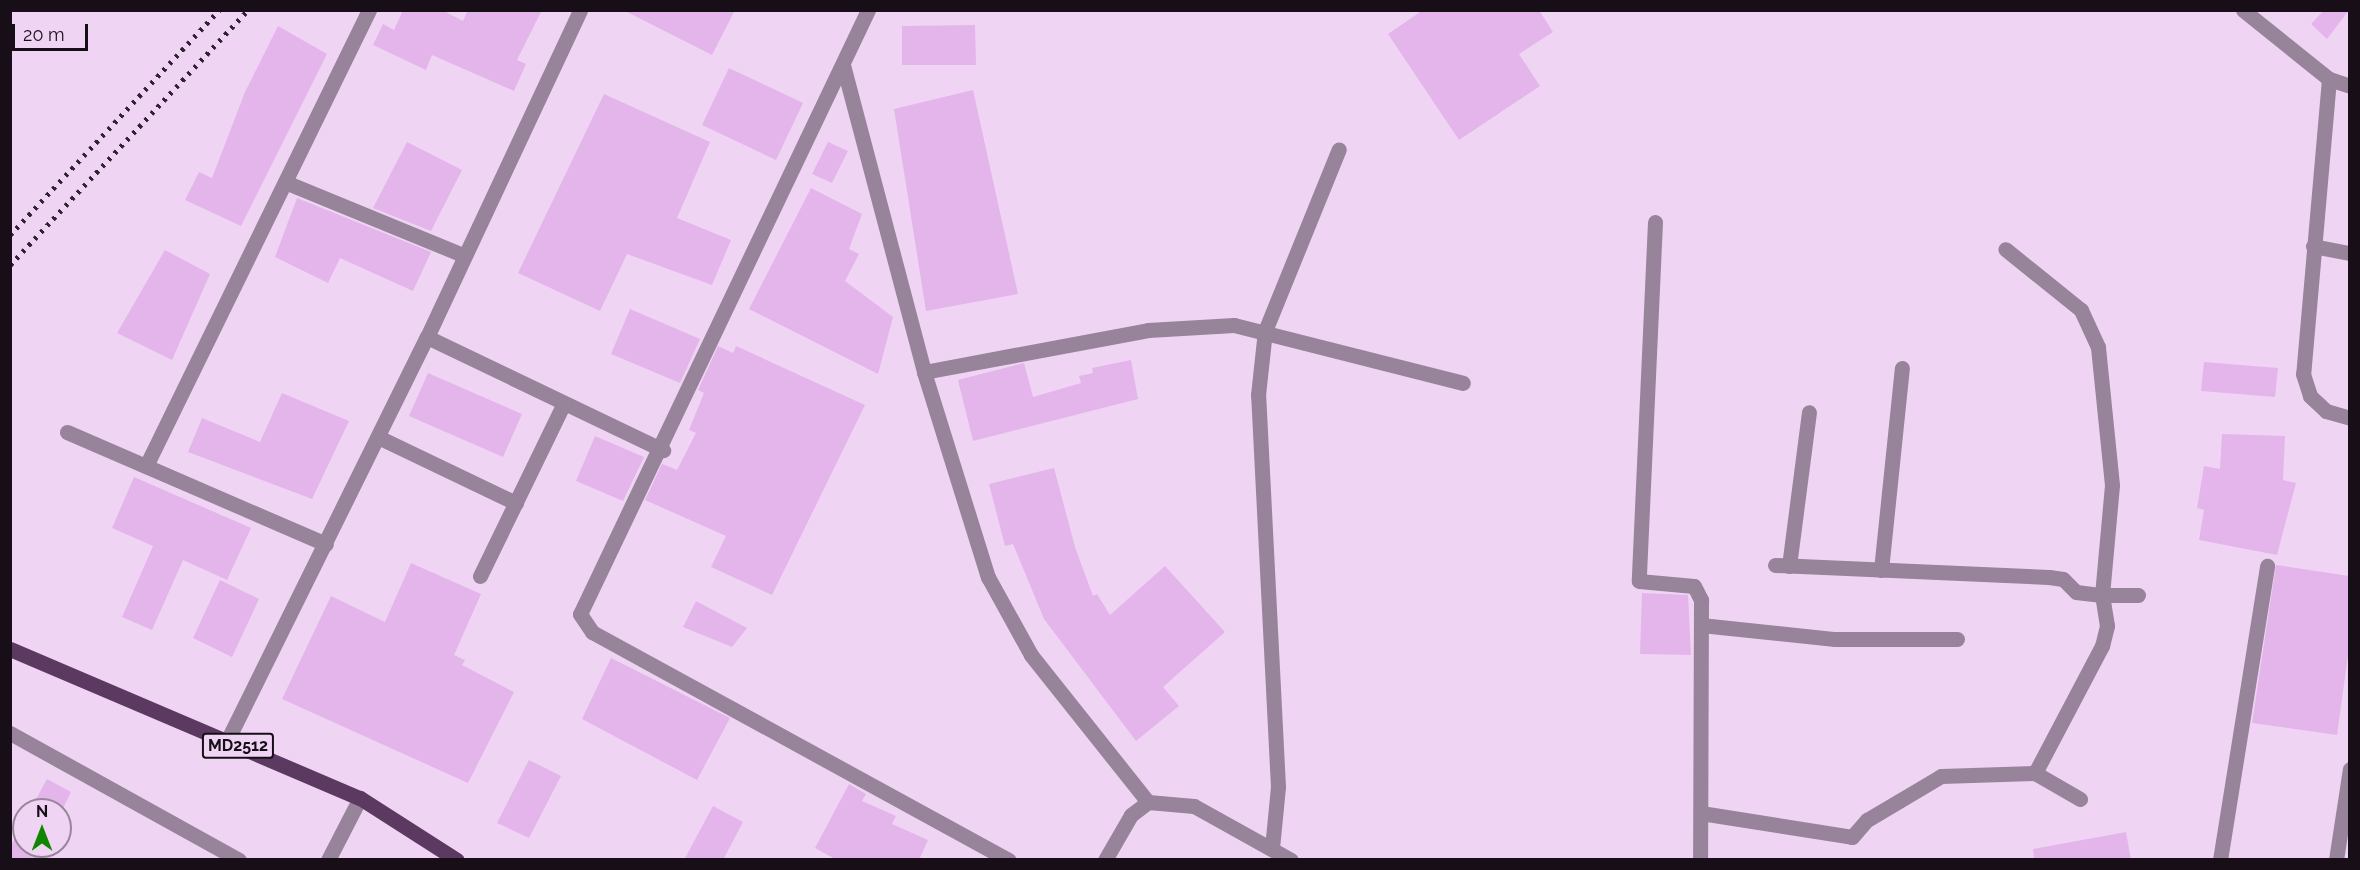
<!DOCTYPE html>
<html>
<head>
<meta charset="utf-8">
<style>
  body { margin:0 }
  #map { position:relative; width:2360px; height:870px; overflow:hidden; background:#efd5f3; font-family:Raleway,sans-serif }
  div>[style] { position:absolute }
  .building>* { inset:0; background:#e4b5eb }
  .minor>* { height:15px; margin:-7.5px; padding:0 7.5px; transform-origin:7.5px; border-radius:7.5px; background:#97839a }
  .major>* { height:15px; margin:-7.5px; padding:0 7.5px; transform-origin:7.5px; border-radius:7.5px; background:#5b3960 }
  .rail>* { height:4.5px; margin-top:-2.25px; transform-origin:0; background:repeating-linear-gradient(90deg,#2f2531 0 3px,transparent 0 9px) }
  span { translate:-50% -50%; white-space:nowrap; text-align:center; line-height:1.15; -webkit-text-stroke:4.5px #efd5f3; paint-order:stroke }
  .shield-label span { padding:2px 4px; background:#efd5f3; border:2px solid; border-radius:4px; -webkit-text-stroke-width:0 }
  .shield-label { font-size:16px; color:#170e18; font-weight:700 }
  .frame { position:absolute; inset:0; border:12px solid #170e18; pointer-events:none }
  .north { position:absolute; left:12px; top:798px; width:60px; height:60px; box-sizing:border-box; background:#efd5f3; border:2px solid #99859b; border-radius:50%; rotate:0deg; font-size:16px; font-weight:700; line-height:24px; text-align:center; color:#170e18 }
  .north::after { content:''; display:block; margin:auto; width:21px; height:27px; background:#0f8500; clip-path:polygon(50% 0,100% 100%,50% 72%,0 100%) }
  .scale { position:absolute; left:12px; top:24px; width:76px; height:27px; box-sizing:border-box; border:3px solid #170e18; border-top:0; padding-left:8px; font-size:18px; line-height:21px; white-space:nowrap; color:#170e18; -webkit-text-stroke:4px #efd5f3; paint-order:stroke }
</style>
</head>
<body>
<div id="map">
  <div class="building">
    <i style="clip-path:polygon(403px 10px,442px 10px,463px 21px,468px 10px,542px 10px,517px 60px,526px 64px,514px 91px,432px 55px,426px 70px,373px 45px,383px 24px,394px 30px)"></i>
    <i style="clip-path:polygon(623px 10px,735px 10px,712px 55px)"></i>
    <i style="clip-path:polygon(1423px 10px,1539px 10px,1553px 32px,1519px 54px,1540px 86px,1459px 140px,1388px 34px)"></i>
    <i style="clip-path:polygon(2324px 10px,2349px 10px,2327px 39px,2311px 24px)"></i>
    <i style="clip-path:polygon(975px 25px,976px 65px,902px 65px,902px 26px)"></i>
    <i style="clip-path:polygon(278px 26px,327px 54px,241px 226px,185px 200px,199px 172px,212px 178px,245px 92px)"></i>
    <i style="clip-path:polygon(729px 68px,803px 103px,776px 160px,702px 125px)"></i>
    <i style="clip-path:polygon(973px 90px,1018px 294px,926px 311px,894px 109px)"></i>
    <i style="clip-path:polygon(604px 94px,710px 142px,677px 218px,731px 240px,712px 285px,627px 254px,600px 311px,518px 273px)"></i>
    <i style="clip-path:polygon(407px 142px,462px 170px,431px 231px,373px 208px)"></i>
    <i style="clip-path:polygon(828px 142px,848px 151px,832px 183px,812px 174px)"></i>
    <i style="clip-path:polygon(811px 188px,862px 214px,849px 249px,859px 254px,845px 281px,893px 317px,878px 374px,749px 309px)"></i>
    <i style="clip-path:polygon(297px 198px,431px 252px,413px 291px,340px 258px,328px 283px,275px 257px)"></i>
    <i style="clip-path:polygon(165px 250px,210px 274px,172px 360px,117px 333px)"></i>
    <i style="clip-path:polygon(630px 309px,700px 339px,680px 383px,611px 354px)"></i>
    <i style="clip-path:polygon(718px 346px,733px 353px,736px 346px,865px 405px,772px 595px,711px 567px,726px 536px,645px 500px,662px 464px,677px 470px,696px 433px,689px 430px,704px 393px,698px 390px)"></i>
    <i style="clip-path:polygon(1131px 360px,1138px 399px,973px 441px,958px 380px,1024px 363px,1033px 397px,1081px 383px,1079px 376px,1093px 373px,1092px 368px)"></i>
    <i style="clip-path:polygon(2204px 362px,2278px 368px,2275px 397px,2201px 391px)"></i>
    <i style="clip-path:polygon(428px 373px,522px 414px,503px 457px,409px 416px)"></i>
    <i style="clip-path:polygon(282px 393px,349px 421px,312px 499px,188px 452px,202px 418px,260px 442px)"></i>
    <i style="clip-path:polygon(2222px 434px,2285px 436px,2283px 480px,2296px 483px,2277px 555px,2199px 540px,2204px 510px,2197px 508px,2204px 466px,2220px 469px)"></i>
    <i style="clip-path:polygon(595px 436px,644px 457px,623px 501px,576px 481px)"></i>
    <i style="clip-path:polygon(1054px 468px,1075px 547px,1093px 596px,1097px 594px,1110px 615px,1165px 566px,1225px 632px,1163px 687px,1179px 706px,1136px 741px,1044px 619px,1013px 544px,1005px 546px,989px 484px)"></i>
    <i style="clip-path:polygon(134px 477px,251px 528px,227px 580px,183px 560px,152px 630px,122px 617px,153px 546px,112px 528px)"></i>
    <i style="clip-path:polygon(411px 563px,481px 594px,454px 655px,465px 660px,462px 665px,514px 692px,468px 783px,282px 699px,331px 596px,385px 622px)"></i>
    <i style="clip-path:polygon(2276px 565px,2349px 576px,2349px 648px,2337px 735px,2252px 723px)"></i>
    <i style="clip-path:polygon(220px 580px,259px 599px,232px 657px,193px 638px)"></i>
    <i style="clip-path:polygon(1642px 593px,1688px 595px,1691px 655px,1640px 654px)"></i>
    <i style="clip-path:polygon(696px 601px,747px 628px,732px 647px,683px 627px)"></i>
    <i style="clip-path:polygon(611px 658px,730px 718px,697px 780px,582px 719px)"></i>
    <i style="clip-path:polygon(529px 760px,561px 776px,529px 838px,497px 823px)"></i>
    <i style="clip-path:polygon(47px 779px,71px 792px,60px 814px,30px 810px)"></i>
    <i style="clip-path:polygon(849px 784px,866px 794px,862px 801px,896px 816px,892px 824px,928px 840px,919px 860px,837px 860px,815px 848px)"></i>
    <i style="clip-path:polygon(713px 806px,743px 822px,723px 860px,684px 860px)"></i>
    <i style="clip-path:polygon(24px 822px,24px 846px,43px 846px,36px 860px,10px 860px,10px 847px)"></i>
    <i style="clip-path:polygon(2126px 832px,2131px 860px,2034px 860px,2033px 849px)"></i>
  </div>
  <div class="minor">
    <i style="left:868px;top:10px;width:669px;rotate:115.49deg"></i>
    <i style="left:580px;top:614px;width:22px;rotate:56deg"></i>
    <i style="left:592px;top:632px;width:475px;rotate:28.7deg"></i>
    <i style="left:2243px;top:10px;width:110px;rotate:38.7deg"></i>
    <i style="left:2329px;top:79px;width:22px;rotate:18deg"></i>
    <i style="left:843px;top:65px;width:318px;rotate:75.2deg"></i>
    <i style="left:924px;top:372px;width:215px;rotate:72.7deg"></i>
    <i style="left:988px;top:577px;width:89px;rotate:61.1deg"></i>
    <i style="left:1031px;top:655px;width:188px;rotate:51.5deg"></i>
    <i style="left:2329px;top:79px;width:296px;rotate:95deg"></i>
    <i style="left:2303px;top:374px;width:23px;rotate:72deg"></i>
    <i style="left:2310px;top:396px;width:22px;rotate:43deg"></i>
    <i style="left:2326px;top:411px;width:25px;rotate:16deg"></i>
    <i style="left:285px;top:182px;width:192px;rotate:22.3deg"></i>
    <i style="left:1655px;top:222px;width:359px;rotate:92.6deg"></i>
    <i style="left:1639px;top:581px;width:55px;rotate:5.2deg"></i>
    <i style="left:1694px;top:586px;width:16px;rotate:63deg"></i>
    <i style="left:1701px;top:600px;width:260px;rotate:90.2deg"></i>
    <i style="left:2313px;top:246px;width:38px;rotate:11deg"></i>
    <i style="left:427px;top:337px;width:262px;rotate:25.6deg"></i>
    <i style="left:924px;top:372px;width:228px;rotate:-10.6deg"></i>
    <i style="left:1148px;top:330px;width:86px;rotate:-3.3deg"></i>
    <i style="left:1234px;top:325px;width:236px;rotate:14.2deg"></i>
    <i style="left:67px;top:432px;width:282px;rotate:23.4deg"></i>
    <i style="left:378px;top:437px;width:153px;rotate:25.6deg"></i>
    <i style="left:146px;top:466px;width:508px;rotate:-63.94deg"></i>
    <i style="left:1775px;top:565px;width:274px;rotate:2.5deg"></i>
    <i style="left:2049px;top:577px;width:14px;rotate:8deg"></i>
    <i style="left:2063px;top:579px;width:18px;rotate:45deg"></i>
    <i style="left:2076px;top:592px;width:26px;rotate:7deg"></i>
    <i style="left:2102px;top:595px;width:110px;rotate:-84.8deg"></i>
    <i style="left:2112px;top:485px;width:139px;rotate:-95.8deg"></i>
    <i style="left:2098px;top:347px;width:41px;rotate:-114.7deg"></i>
    <i style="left:2081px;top:310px;width:97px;rotate:-141.2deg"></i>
    <i style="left:1789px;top:566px;width:155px;rotate:-82.6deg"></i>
    <i style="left:1881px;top:570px;width:203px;rotate:-84.1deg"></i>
    <i style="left:480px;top:576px;width:192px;rotate:-64.1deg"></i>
    <i style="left:1701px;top:625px;width:135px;rotate:6deg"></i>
    <i style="left:1835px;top:639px;width:122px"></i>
    <i style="left:10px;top:733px;width:262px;rotate:29deg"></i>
    <i style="left:227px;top:741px;width:451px;rotate:-63.7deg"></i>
    <i style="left:427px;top:337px;width:361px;rotate:-64.9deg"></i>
    <i style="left:2035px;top:773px;width:52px;rotate:30deg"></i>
    <i style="left:1701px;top:813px;width:153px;rotate:9deg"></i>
    <i style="left:1852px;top:837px;width:23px;rotate:-49deg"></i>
    <i style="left:1867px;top:820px;width:86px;rotate:-30.7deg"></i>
    <i style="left:1941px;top:776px;width:94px;rotate:-1.8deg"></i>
    <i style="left:2035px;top:773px;width:144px;rotate:-62.2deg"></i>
    <i style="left:2102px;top:646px;width:21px;rotate:-76deg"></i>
    <i style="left:2107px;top:626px;width:31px;rotate:-99deg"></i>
    <i style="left:2102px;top:595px;width:36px"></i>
    <i style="left:1272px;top:848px;width:61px;rotate:-84.4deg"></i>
    <i style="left:1278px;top:787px;width:393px;rotate:-92.9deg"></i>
    <i style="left:1258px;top:395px;width:64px;rotate:-83.8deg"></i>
    <i style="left:1265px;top:331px;width:196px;rotate:-67.9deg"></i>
    <i style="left:328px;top:860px;width:70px;rotate:-62.7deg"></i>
    <i style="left:1105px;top:860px;width:52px;rotate:-60deg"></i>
    <i style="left:1131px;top:815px;width:21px;rotate:-37deg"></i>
    <i style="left:1148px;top:802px;width:46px;rotate:5deg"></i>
    <i style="left:1194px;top:806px;width:111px;rotate:29.1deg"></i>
    <i style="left:2220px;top:860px;width:298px;rotate:-80.9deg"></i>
    <i style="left:2336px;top:860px;width:92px;rotate:-81.3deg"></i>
  </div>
  <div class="major">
    <i style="left:10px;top:649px;width:380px;rotate:23.1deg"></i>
    <i style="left:360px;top:798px;width:115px;rotate:32.6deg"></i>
  </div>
  <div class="rail">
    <i style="left:10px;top:235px;width:307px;rotate:-47.1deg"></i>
    <i style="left:10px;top:265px;width:349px;rotate:-47deg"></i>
  </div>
  <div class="shield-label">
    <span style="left:238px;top:746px">MD2512</span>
  </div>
  <div class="frame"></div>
  <div class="north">N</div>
  <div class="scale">20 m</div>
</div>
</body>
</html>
